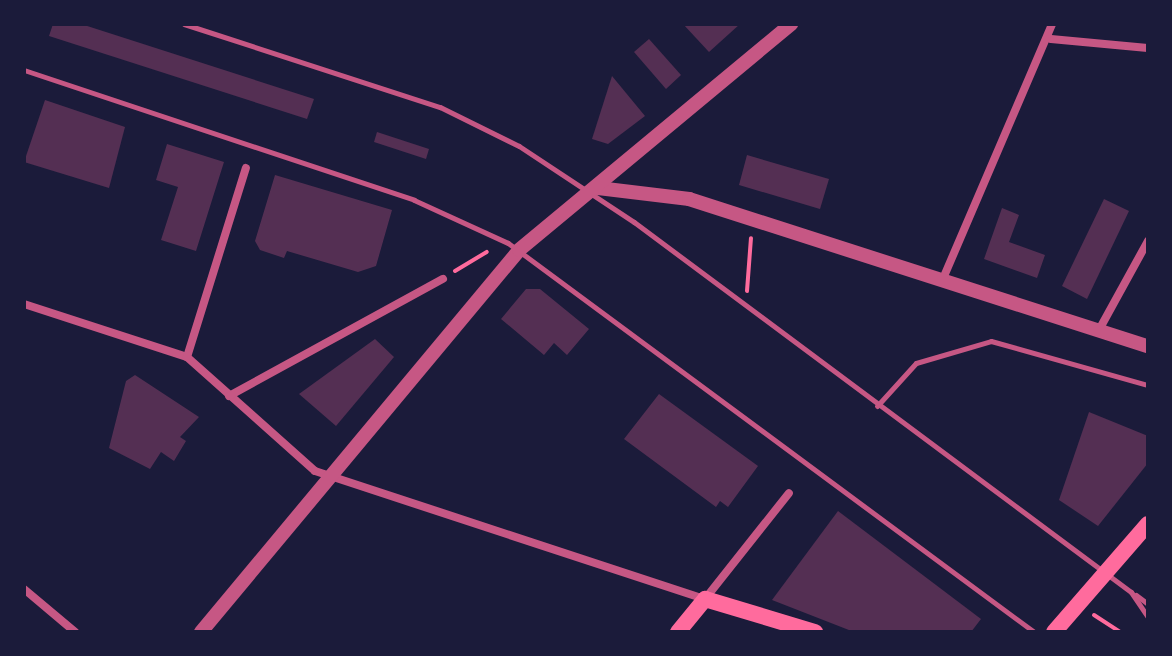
<!DOCTYPE html>
<html>
<head>
<meta charset="utf-8">
<style>
  body { margin:0 }
  #map { position:relative; width:1172px; height:656px; overflow:hidden; background:#1b1b3a; font-family:Barlow,sans-serif }
  div>[style] { position:absolute }
  .building>* { inset:0; background:#542f53 }
  .path>* { height:4px; margin:-2px; padding:0 2px; transform-origin:2px; border-radius:2px; background:#ff6b9d }
  .service>* { height:5px; margin:-2.5px; padding:0 2.5px; transform-origin:2.5px; border-radius:2.5px; background:#c65784 }
  .minor>* { height:8px; margin:-4px; padding:0 4px; transform-origin:4px; border-radius:4px; background:#c65784 }
  .tertiary>* { height:14px; margin:-7px; padding:0 7px; transform-origin:7px; border-radius:7px; background:#c65784 }
  .secondary>* { height:16px; margin:-8px; padding:0 8px; transform-origin:8px; border-radius:8px; background:#ff6b9d }
  span { translate:-50% -50%; white-space:nowrap; text-align:center; line-height:1.15; -webkit-text-stroke:7px #1b1b3a; paint-order:stroke }
  .frame { position:absolute; inset:0; border:26px solid #1b1b3a; pointer-events:none }
</style>
</head>
<body>
<div id="map">
  <div class="building">
    <i style="clip-path:polygon(53px 24px,81px 24px,314px 99px,307px 119px,49px 36px)"></i>
    <i style="clip-path:polygon(683px 24px,740px 24px,709px 52px)"></i>
    <i style="clip-path:polygon(649px 39px,681px 75px,666px 89px,634px 52px)"></i>
    <i style="clip-path:polygon(612px 76px,645px 116px,608px 144px,592px 139px)"></i>
    <i style="clip-path:polygon(45px 100px,125px 127px,109px 188px,24px 162px)"></i>
    <i style="clip-path:polygon(377px 132px,429px 149px,426px 159px,374px 142px)"></i>
    <i style="clip-path:polygon(167px 144px,224px 162px,196px 251px,161px 240px,178px 187px,156px 180px)"></i>
    <i style="clip-path:polygon(747px 155px,829px 179px,820px 209px,739px 185px)"></i>
    <i style="clip-path:polygon(275px 175px,392px 210px,376px 266px,358px 272px,287px 251px,284px 258px,260px 250px,255px 241px)"></i>
    <i style="clip-path:polygon(1104px 199px,1129px 211px,1087px 299px,1062px 286px)"></i>
    <i style="clip-path:polygon(1002px 208px,1019px 215px,1009px 242px,1045px 255px,1037px 278px,984px 259px)"></i>
    <i style="clip-path:polygon(526px 289px,540px 289px,589px 329px,567px 355px,554px 343px,544px 355px,501px 319px)"></i>
    <i style="clip-path:polygon(375px 339px,394px 357px,336px 426px,299px 394px)"></i>
    <i style="clip-path:polygon(135px 375px,199px 417px,180px 437px,186px 441px,174px 461px,161px 452px,150px 469px,109px 448px,126px 381px)"></i>
    <i style="clip-path:polygon(659px 394px,758px 466px,728px 507px,720px 501px,716px 507px,624px 439px)"></i>
    <i style="clip-path:polygon(1089px 412px,1148px 436px,1148px 463px,1098px 526px,1059px 500px)"></i>
    <i style="clip-path:polygon(838px 511px,981px 619px,971px 632px,854px 632px,772px 600px)"></i>
  </div>
  <div class="path">
    <i style="left:455px;top:271px;width:37px;rotate:-31deg"></i>
    <i style="left:747px;top:291px;width:53px;rotate:-85.7deg"></i>
    <i style="left:1094px;top:615px;width:31px;rotate:33deg"></i>
  </div>
  <div class="service">
    <i style="left:184px;top:24px;width:269px;rotate:18deg"></i>
    <i style="left:440px;top:107px;width:88px;rotate:26.3deg"></i>
    <i style="left:519px;top:146px;width:138px;rotate:33.5deg"></i>
    <i style="left:634px;top:222px;width:620px;rotate:36.67deg"></i>
    <i style="left:1131px;top:592px;width:30px;rotate:56deg"></i>
    <i style="left:24px;top:70px;width:411px;rotate:18.4deg"></i>
    <i style="left:414px;top:200px;width:103px;rotate:24.6deg"></i>
    <i style="left:508px;top:243px;width:654px;rotate:36.48deg"></i>
    <i style="left:877px;top:406px;width:58px;rotate:-47.8deg"></i>
    <i style="left:916px;top:363px;width:78px;rotate:-16.3deg"></i>
    <i style="left:991px;top:341px;width:163px;rotate:15.7deg"></i>
    <i style="left:1136px;top:595px;width:15px;rotate:37deg"></i>
  </div>
  <div class="minor">
    <i style="left:1051px;top:39px;width:97px;rotate:5.3deg"></i>
    <i style="left:942px;top:281px;width:280px;rotate:-66.8deg"></i>
    <i style="left:24px;top:304px;width:171px;rotate:18deg"></i>
    <i style="left:187px;top:357px;width:171px;rotate:41.7deg"></i>
    <i style="left:315px;top:471px;width:410px;rotate:18.2deg"></i>
    <i style="left:705px;top:599px;width:135px;rotate:-51.6deg"></i>
    <i style="left:1099px;top:330px;width:102px;rotate:-61.2deg"></i>
    <i style="left:187px;top:357px;width:198px;rotate:-72.7deg"></i>
    <i style="left:229px;top:396px;width:244px;rotate:-28.7deg"></i>
    <i style="left:24px;top:589px;width:67px;rotate:40.1deg"></i>
  </div>
  <div class="tertiary">
    <i style="left:598px;top:188px;width:92px;rotate:6.9deg"></i>
    <i style="left:689px;top:199px;width:482px;rotate:17.8deg"></i>
    <i style="left:201px;top:632px;width:497px;rotate:-50.2deg"></i>
    <i style="left:519px;top:250px;width:354px;rotate:-39.7deg"></i>
  </div>
  <div class="secondary">
    <i style="left:678px;top:632px;width:43px;rotate:-50.7deg"></i>
    <i style="left:705px;top:599px;width:115px;rotate:16.7deg"></i>
    <i style="left:1054px;top:632px;width:143px;rotate:-49deg"></i>
  </div>
  <div class="frame"></div>
</div>
</body>
</html>
